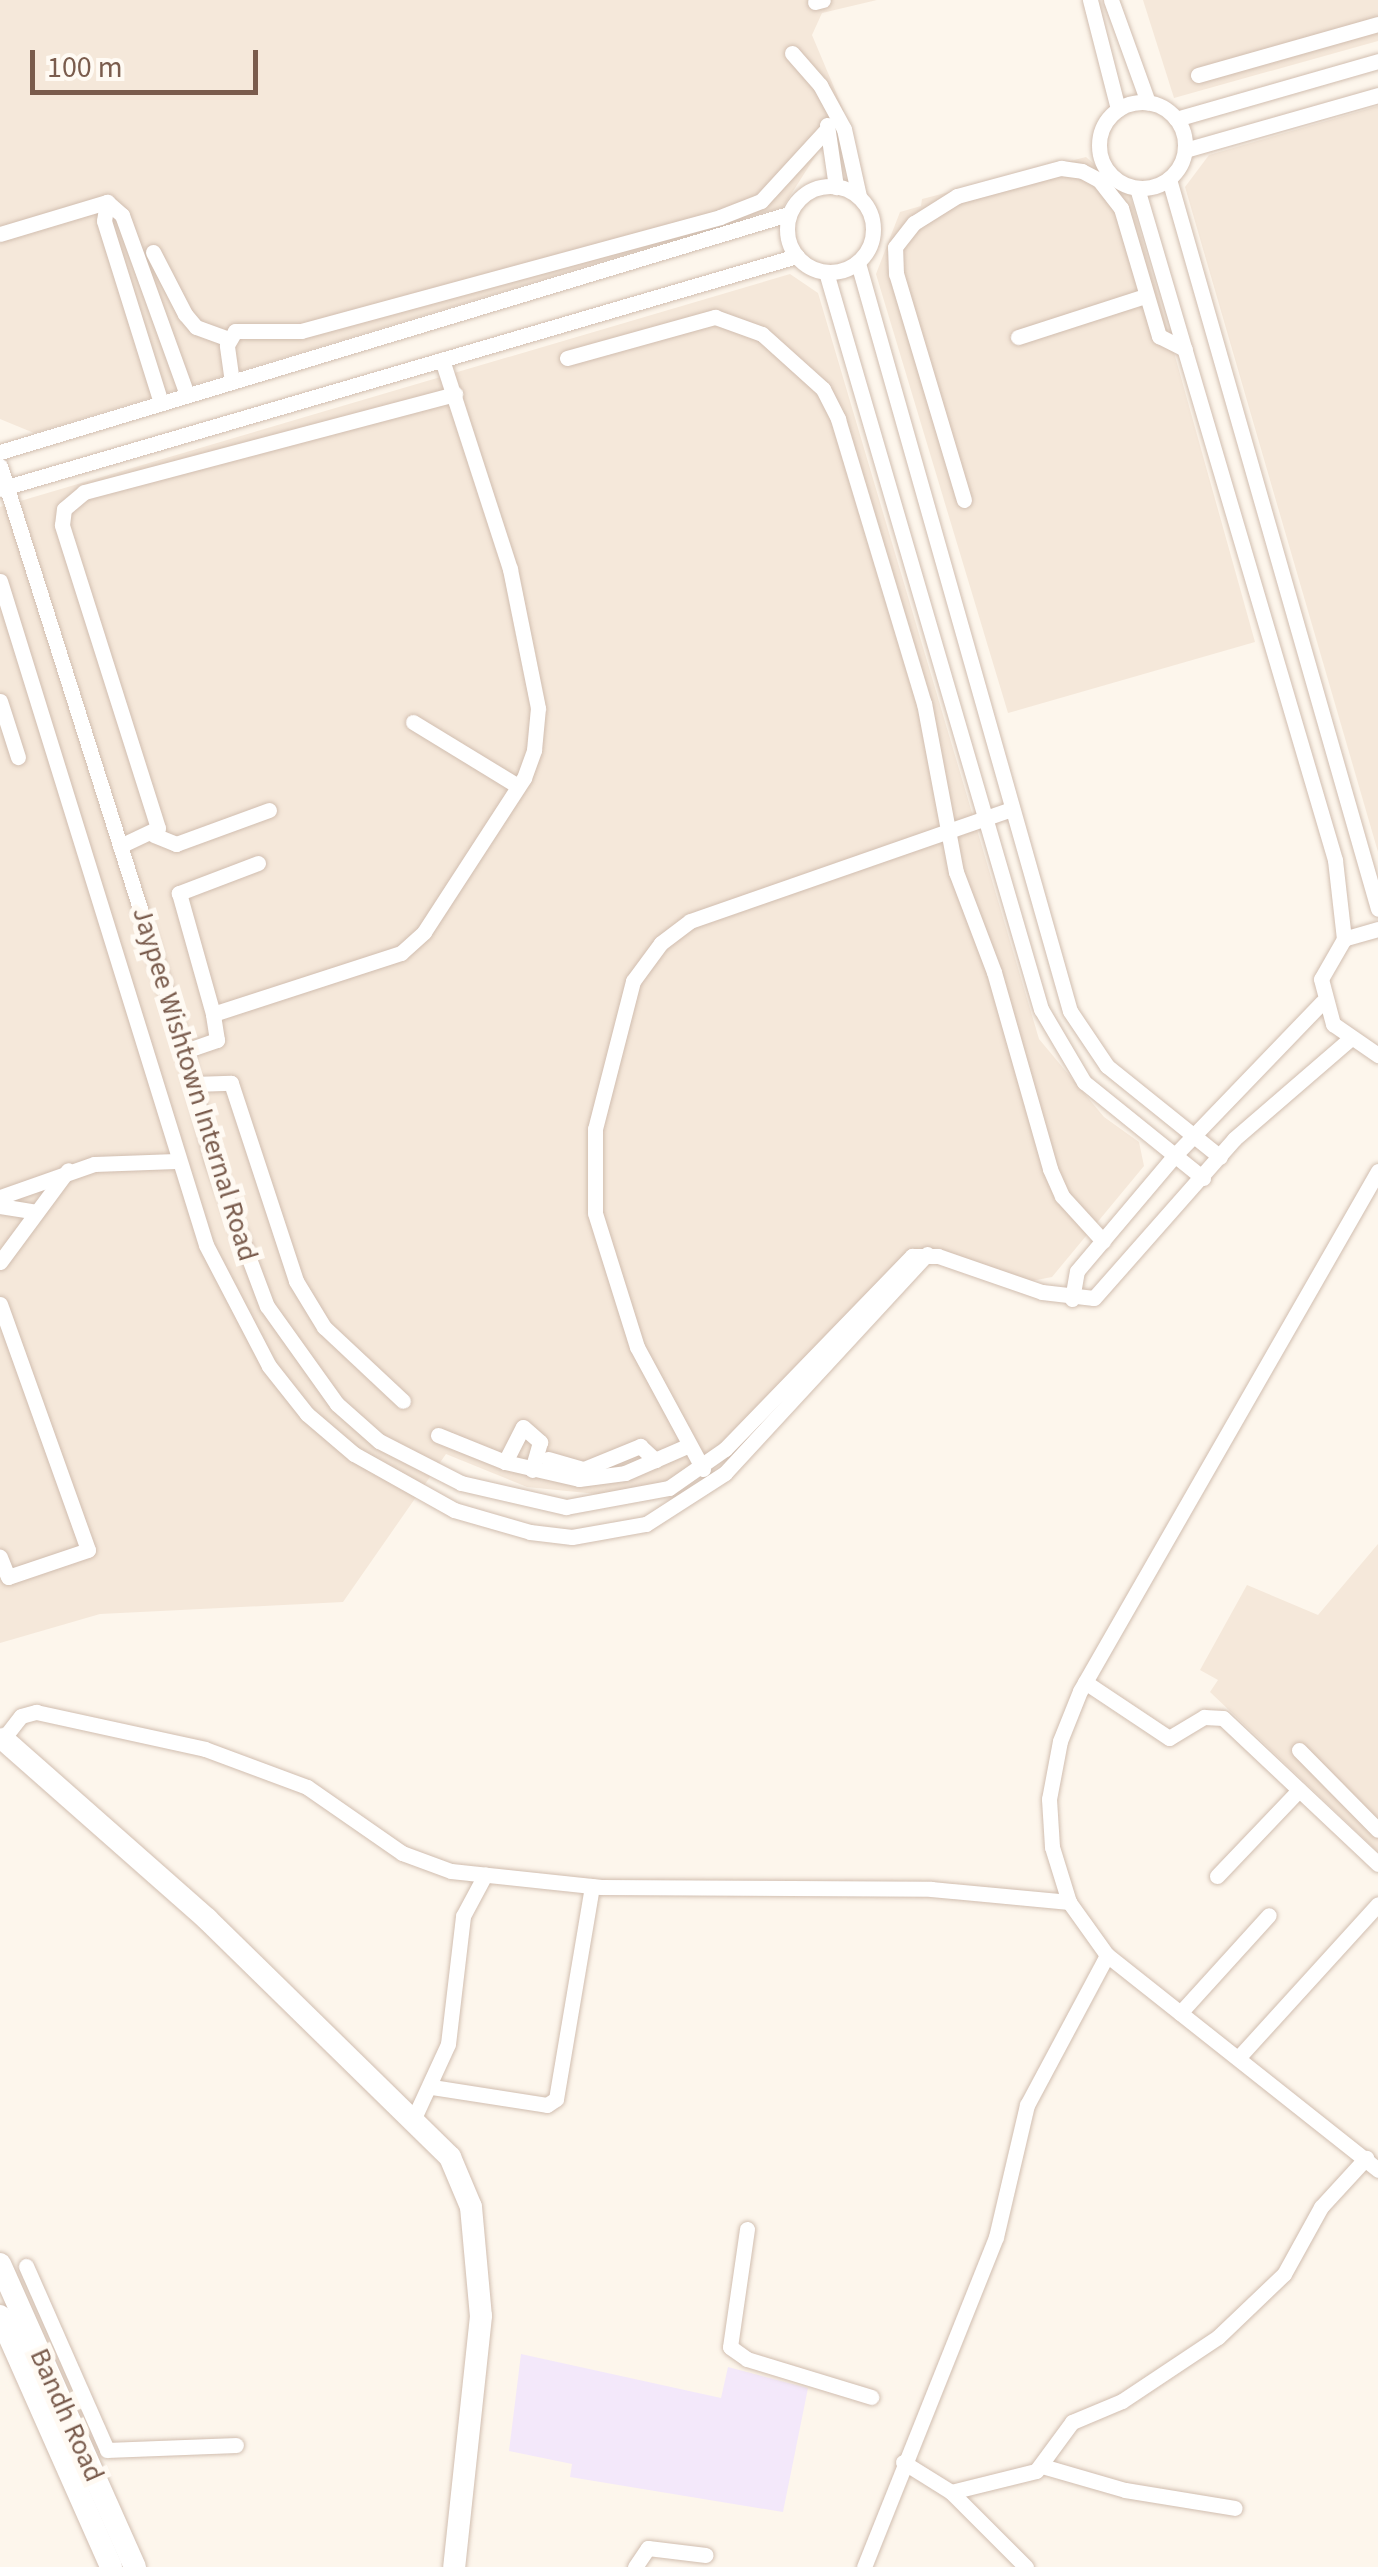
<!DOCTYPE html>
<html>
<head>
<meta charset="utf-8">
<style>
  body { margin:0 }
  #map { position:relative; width:1378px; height:2567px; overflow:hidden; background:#fdf6ec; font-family:"Source Sans 3",sans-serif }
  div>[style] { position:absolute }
  .residential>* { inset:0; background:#f5e8da }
  .education>* { inset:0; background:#f3e8fa }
  .roads { filter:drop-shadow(0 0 2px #d1beb0) drop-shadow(0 0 2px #d1beb0) }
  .street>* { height:15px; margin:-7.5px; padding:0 7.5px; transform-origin:7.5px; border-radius:7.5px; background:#fff }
  .street>.ring { margin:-7.5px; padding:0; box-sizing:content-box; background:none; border:15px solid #fff; border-radius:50% }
  .secondary>* { height:22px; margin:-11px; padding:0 11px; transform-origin:11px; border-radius:11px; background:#fff }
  span { translate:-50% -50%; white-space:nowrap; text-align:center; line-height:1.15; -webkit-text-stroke:10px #fffaf3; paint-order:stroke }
  .street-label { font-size:28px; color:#7a5c4d }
  .scale { position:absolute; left:30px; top:50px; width:228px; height:45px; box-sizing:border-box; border:5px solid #7a5c4d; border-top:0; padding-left:12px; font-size:30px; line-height:35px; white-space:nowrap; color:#7a5c4d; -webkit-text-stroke:8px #fffaf3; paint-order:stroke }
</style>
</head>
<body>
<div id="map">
  <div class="residential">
    <i style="clip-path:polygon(0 0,877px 0,822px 13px,812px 35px,844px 111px,783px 207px,34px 433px,0 419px)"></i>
    <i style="clip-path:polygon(1143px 0,1378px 0,1378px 41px,1174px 98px)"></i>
    <i style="clip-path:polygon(1378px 106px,1378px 852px,1185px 187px,1209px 155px)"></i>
    <i style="clip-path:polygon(1086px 157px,1130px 195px,1255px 642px,1008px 713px,876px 274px,900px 212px,921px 206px,922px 199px)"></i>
    <i style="clip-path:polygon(790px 274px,818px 293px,1039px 1039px,1104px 1117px,1139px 1142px,1144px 1166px,1052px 1277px,1026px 1282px,938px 1248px,904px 1255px,700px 1469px,637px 1498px,527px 1487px,446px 1454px,343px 1602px,100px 1614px,0 1643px,0 507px)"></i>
    <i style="clip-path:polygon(1378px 1544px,1378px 1852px,1210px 1692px,1218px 1680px,1200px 1670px,1247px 1585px,1318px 1615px)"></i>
  </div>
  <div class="education">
    <i style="clip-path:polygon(521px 2354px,721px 2398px,728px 2367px,808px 2388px,783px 2512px,570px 2477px,572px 2464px,509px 2451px)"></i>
  </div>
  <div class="roads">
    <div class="street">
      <i style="left:1090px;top:0;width:113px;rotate:75.6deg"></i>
      <i style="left:1111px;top:0;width:109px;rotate:70.1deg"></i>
      <i style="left:815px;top:2px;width:8px;rotate:-14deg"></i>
      <i style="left:792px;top:53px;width:43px;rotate:48.8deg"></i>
      <i style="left:820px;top:85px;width:50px;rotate:61.4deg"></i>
      <i style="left:844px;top:129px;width:69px;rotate:77.4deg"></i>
      <i style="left:1198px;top:75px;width:187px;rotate:-15.8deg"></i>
      <i class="ring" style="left:1099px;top:102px;width:71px;height:71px"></i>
      <i style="left:1176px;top:119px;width:210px;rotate:-16deg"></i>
      <i style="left:827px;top:125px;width:63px;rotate:81.7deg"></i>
      <i style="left:1185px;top:150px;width:201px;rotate:-15.9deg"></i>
      <i style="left:1169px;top:179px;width:759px;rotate:74.02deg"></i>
      <i class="ring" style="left:787px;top:186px;width:71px;height:71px"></i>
      <i style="left:1137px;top:188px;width:701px;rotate:73.58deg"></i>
      <i style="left:1335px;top:860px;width:80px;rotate:83.5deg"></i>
      <i style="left:107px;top:202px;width:20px;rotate:41deg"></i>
      <i style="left:122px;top:215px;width:191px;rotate:70.1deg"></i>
      <i style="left:107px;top:202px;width:19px;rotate:99deg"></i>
      <i style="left:104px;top:221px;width:191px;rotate:72.6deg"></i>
      <i style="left:0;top:234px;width:112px;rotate:-16.7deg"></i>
      <i style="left:153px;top:252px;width:70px;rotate:62.7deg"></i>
      <i style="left:185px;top:314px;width:17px;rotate:50deg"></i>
      <i style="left:196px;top:327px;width:35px;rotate:20deg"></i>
      <i style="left:858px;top:263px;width:777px;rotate:74.18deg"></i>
      <i style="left:1070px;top:1011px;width:66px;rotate:56.1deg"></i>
      <i style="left:1107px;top:1066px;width:145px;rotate:38.8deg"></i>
      <i style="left:826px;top:272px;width:768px;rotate:73.74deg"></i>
      <i style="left:1041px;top:1009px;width:85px;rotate:59.5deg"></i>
      <i style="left:1084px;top:1082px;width:153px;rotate:38.9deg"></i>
      <i style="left:1018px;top:337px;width:133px;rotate:-17.9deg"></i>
      <i style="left:567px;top:358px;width:154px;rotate:-15.5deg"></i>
      <i style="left:715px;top:317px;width:50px;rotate:19.9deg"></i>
      <i style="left:762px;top:334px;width:82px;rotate:42deg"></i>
      <i style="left:823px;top:389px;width:34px;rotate:63deg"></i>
      <i style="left:838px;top:419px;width:297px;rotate:73.2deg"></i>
      <i style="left:924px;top:703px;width:172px;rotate:79.3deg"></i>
      <i style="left:956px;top:872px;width:107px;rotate:69.2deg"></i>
      <i style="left:994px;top:972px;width:205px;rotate:74.1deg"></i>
      <i style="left:1050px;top:1169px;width:30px;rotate:66deg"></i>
      <i style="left:1062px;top:1196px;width:61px;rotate:47.7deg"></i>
      <i style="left:232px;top:382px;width:37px;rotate:-98deg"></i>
      <i style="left:227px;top:345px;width:16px;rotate:-60deg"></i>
      <i style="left:235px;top:331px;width:66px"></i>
      <i style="left:301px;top:331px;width:434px;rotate:-15.2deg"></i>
      <i style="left:720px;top:217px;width:44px;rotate:-21.3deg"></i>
      <i style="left:761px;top:201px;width:96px;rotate:-47.5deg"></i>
      <i style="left:0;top:452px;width:820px;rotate:-16.8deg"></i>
      <i style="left:0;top:466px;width:614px;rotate:72.45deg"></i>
      <i style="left:185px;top:1051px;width:112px;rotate:76.1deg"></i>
      <i style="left:212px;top:1160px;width:156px;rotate:69.4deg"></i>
      <i style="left:267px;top:1306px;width:120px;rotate:54.5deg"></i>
      <i style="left:337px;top:1404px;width:56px;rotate:41.4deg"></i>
      <i style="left:379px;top:1441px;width:92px;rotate:27.1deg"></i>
      <i style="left:461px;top:1483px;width:108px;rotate:12.9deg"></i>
      <i style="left:566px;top:1507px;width:105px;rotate:-10.5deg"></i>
      <i style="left:669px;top:1488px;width:68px;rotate:-34.9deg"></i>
      <i style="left:725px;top:1449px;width:269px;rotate:-45.9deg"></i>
      <i style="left:912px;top:1256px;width:26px"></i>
      <i style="left:938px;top:1256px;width:110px;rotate:19.1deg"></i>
      <i style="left:1042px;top:1292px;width:52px;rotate:6.6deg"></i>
      <i style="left:1094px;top:1298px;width:212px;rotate:-48.6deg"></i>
      <i style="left:1234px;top:1139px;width:153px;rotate:-40.8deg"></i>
      <i style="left:0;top:489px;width:830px;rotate:-16.3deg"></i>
      <i style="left:964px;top:500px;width:236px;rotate:-106.7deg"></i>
      <i style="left:896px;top:274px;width:27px;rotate:-92deg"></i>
      <i style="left:895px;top:247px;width:31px;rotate:-52deg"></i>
      <i style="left:914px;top:223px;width:51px;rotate:-32.1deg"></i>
      <i style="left:957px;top:196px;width:108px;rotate:-15.1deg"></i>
      <i style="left:1061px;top:168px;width:21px;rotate:8deg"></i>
      <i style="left:1082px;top:171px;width:19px;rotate:28deg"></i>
      <i style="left:1099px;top:180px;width:36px;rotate:52deg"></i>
      <i style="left:1121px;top:208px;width:134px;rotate:73.5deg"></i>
      <i style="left:1159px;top:336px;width:29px;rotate:27deg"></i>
      <i style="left:0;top:581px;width:695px;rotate:72.76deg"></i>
      <i style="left:206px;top:1245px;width:136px;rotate:62.5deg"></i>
      <i style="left:269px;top:1366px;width:61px;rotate:51.6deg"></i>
      <i style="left:307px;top:1414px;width:62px;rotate:40.4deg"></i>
      <i style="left:354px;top:1454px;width:115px;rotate:29.2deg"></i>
      <i style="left:454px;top:1510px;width:79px;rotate:16.1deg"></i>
      <i style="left:530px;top:1532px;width:42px;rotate:6.8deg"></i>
      <i style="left:572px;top:1537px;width:75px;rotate:-10deg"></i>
      <i style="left:646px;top:1524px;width:94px;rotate:-32.8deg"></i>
      <i style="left:725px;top:1473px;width:298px;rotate:-47.3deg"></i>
      <i style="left:0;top:701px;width:59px;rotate:72.2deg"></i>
      <i style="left:413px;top:722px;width:123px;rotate:31.4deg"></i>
      <i style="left:154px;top:835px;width:24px;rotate:22deg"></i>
      <i style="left:176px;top:844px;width:99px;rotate:-20.1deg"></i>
      <i style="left:120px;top:846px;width:42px;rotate:-25.3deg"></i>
      <i style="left:158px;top:828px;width:318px;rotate:-107.6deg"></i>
      <i style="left:62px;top:525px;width:16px;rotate:-83deg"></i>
      <i style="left:64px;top:509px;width:26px;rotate:-40deg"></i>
      <i style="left:84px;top:492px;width:384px;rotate:-14.8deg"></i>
      <i style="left:258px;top:863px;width:85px;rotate:159.2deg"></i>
      <i style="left:179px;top:893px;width:126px;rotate:74.3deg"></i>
      <i style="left:213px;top:1014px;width:198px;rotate:-18deg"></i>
      <i style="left:401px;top:953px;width:31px;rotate:-42deg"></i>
      <i style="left:424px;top:932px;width:184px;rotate:-57deg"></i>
      <i style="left:524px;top:778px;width:30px;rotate:-70deg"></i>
      <i style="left:534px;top:750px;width:42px;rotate:-84.6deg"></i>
      <i style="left:538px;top:708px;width:142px;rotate:-101.4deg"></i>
      <i style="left:510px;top:569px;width:220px;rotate:-108deg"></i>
      <i style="left:1378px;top:929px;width:35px;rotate:164deg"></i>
      <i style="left:1344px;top:939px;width:46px;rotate:119.9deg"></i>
      <i style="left:1321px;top:979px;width:47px;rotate:75.1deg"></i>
      <i style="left:1333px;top:1024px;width:55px;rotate:34.6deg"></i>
      <i style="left:185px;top:1051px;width:34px;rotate:-19deg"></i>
      <i style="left:217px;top:1040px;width:26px;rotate:-99deg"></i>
      <i style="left:193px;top:1084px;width:38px;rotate:-2deg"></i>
      <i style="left:231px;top:1083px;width:208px;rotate:71.8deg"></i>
      <i style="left:296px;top:1281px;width:54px;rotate:58.7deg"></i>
      <i style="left:324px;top:1327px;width:108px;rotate:43.1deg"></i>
      <i style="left:1378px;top:1171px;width:599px;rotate:119.82deg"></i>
      <i style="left:1080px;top:1691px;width:54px;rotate:111.8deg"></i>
      <i style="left:1060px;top:1741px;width:59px;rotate:100.7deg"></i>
      <i style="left:1049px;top:1799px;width:48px;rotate:86.4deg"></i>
      <i style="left:1052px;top:1847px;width:58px;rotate:72.8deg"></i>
      <i style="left:1069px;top:1902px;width:65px;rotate:54.4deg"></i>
      <i style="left:1107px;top:1955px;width:346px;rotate:38.4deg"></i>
      <i style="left:0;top:1197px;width:100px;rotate:-19.3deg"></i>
      <i style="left:94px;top:1164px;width:82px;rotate:-2.1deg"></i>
      <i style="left:0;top:1206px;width:37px;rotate:9deg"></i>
      <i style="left:0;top:1262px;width:114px;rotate:-53.5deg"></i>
      <i style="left:1072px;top:1299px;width:28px;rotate:-80deg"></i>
      <i style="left:1077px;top:1271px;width:152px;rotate:-49.8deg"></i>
      <i style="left:1175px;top:1155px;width:212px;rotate:-46.1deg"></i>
      <i style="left:0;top:1304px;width:261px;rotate:70.3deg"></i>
      <i style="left:88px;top:1550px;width:84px;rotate:161.4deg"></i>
      <i style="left:8px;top:1577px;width:22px;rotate:-112deg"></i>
      <i style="left:438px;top:1435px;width:72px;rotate:21.9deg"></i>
      <i style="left:505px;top:1462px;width:76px;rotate:12.9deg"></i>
      <i style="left:579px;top:1479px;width:46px;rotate:-7.4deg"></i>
      <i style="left:625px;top:1473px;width:68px;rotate:-23.5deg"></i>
      <i style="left:548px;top:1459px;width:37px;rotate:16deg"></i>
      <i style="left:584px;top:1469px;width:61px;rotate:-22.3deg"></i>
      <i style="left:640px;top:1446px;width:21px;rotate:43deg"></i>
      <i style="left:505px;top:1462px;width:39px;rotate:-63deg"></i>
      <i style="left:523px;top:1427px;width:23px;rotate:41deg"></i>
      <i style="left:540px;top:1442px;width:29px;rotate:106deg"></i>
      <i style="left:703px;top:1469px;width:139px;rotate:-118.4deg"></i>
      <i style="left:637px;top:1347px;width:140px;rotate:-107.4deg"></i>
      <i style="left:595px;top:1213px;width:84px;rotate:-90deg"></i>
      <i style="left:595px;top:1129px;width:153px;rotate:-75.6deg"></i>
      <i style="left:633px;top:981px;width:47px;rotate:-53.6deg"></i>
      <i style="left:661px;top:943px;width:36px;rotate:-37deg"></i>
      <i style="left:690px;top:921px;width:341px;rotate:-19.2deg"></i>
      <i style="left:1085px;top:1682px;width:101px;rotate:33.7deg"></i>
      <i style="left:1169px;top:1738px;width:41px;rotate:-31deg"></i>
      <i style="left:1204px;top:1717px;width:19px;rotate:3deg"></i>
      <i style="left:1223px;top:1718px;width:213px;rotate:43.3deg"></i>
      <i style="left:3px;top:1739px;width:29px;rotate:-52deg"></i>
      <i style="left:21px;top:1716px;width:16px;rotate:-15deg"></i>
      <i style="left:36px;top:1712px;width:173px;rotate:12.3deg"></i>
      <i style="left:205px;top:1749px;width:109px;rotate:20.4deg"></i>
      <i style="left:307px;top:1787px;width:116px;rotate:34.8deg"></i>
      <i style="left:402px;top:1853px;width:52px;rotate:20.2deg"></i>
      <i style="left:451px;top:1871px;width:151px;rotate:6.1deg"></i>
      <i style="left:601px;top:1887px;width:330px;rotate:0.3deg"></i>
      <i style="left:931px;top:1889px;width:139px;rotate:5.4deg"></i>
      <i style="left:1299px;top:1750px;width:112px;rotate:45.4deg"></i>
      <i style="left:1217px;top:1876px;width:119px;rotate:-46.4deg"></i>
      <i style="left:1180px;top:2013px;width:132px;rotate:-47.8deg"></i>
      <i style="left:1238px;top:2058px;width:208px;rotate:-47.7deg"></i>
      <i style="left:432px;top:2087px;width:116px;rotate:8.9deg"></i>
      <i style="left:547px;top:2105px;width:11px;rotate:-34deg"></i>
      <i style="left:556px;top:2099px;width:216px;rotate:-80.4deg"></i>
      <i style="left:414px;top:2118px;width:81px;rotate:-65.3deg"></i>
      <i style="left:448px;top:2044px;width:129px;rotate:-83.3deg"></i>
      <i style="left:463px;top:1916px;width:47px;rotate:-61.8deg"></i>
      <i style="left:747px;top:2229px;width:119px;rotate:98.2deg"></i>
      <i style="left:730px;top:2347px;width:21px;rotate:35deg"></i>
      <i style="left:747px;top:2359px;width:130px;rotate:17deg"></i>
      <i style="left:26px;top:2266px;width:201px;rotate:66.2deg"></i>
      <i style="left:107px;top:2450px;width:129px;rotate:-2.2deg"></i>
      <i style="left:903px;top:2462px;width:57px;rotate:32deg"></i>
      <i style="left:951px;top:2492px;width:106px;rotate:45deg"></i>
      <i style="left:1042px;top:2466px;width:86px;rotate:16.1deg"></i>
      <i style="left:1125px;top:2490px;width:111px;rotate:9.3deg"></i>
      <i style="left:951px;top:2492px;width:88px;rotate:-13.9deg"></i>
      <i style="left:1036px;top:2471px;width:61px;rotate:-53.7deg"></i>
      <i style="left:1072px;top:2422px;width:54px;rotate:-22.8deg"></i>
      <i style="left:1122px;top:2401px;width:115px;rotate:-33.7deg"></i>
      <i style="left:1218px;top:2337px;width:91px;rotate:-43.7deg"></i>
      <i style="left:1284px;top:2274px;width:77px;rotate:-61.1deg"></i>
      <i style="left:1321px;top:2207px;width:67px;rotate:-47.4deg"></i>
      <i style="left:635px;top:2567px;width:23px;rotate:-56deg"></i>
      <i style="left:648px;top:2548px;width:58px;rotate:6.9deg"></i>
      <i style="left:864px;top:2567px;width:355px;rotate:-68.2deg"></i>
      <i style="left:996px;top:2237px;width:136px;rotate:-76.8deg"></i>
      <i style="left:1027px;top:2105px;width:170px;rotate:-61.9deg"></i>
    </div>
    <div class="secondary">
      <i style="left:3px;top:1739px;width:272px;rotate:41.4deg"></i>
      <i style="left:207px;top:1919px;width:340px;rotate:44.4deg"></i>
      <i style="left:450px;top:2157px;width:54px;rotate:67.2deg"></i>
      <i style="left:471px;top:2207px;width:109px;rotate:84.8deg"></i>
      <i style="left:481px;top:2316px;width:252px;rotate:96.1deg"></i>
      <i style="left:0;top:2264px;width:332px;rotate:66deg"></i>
      <i style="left:0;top:2316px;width:274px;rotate:66.1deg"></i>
    </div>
  </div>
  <div class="street-label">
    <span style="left:195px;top:1084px;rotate:73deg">Jaypee Wishtown Internal Road</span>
    <span style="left:67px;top:2415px;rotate:66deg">Bandh Road</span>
  </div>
  <div class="scale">100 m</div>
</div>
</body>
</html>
